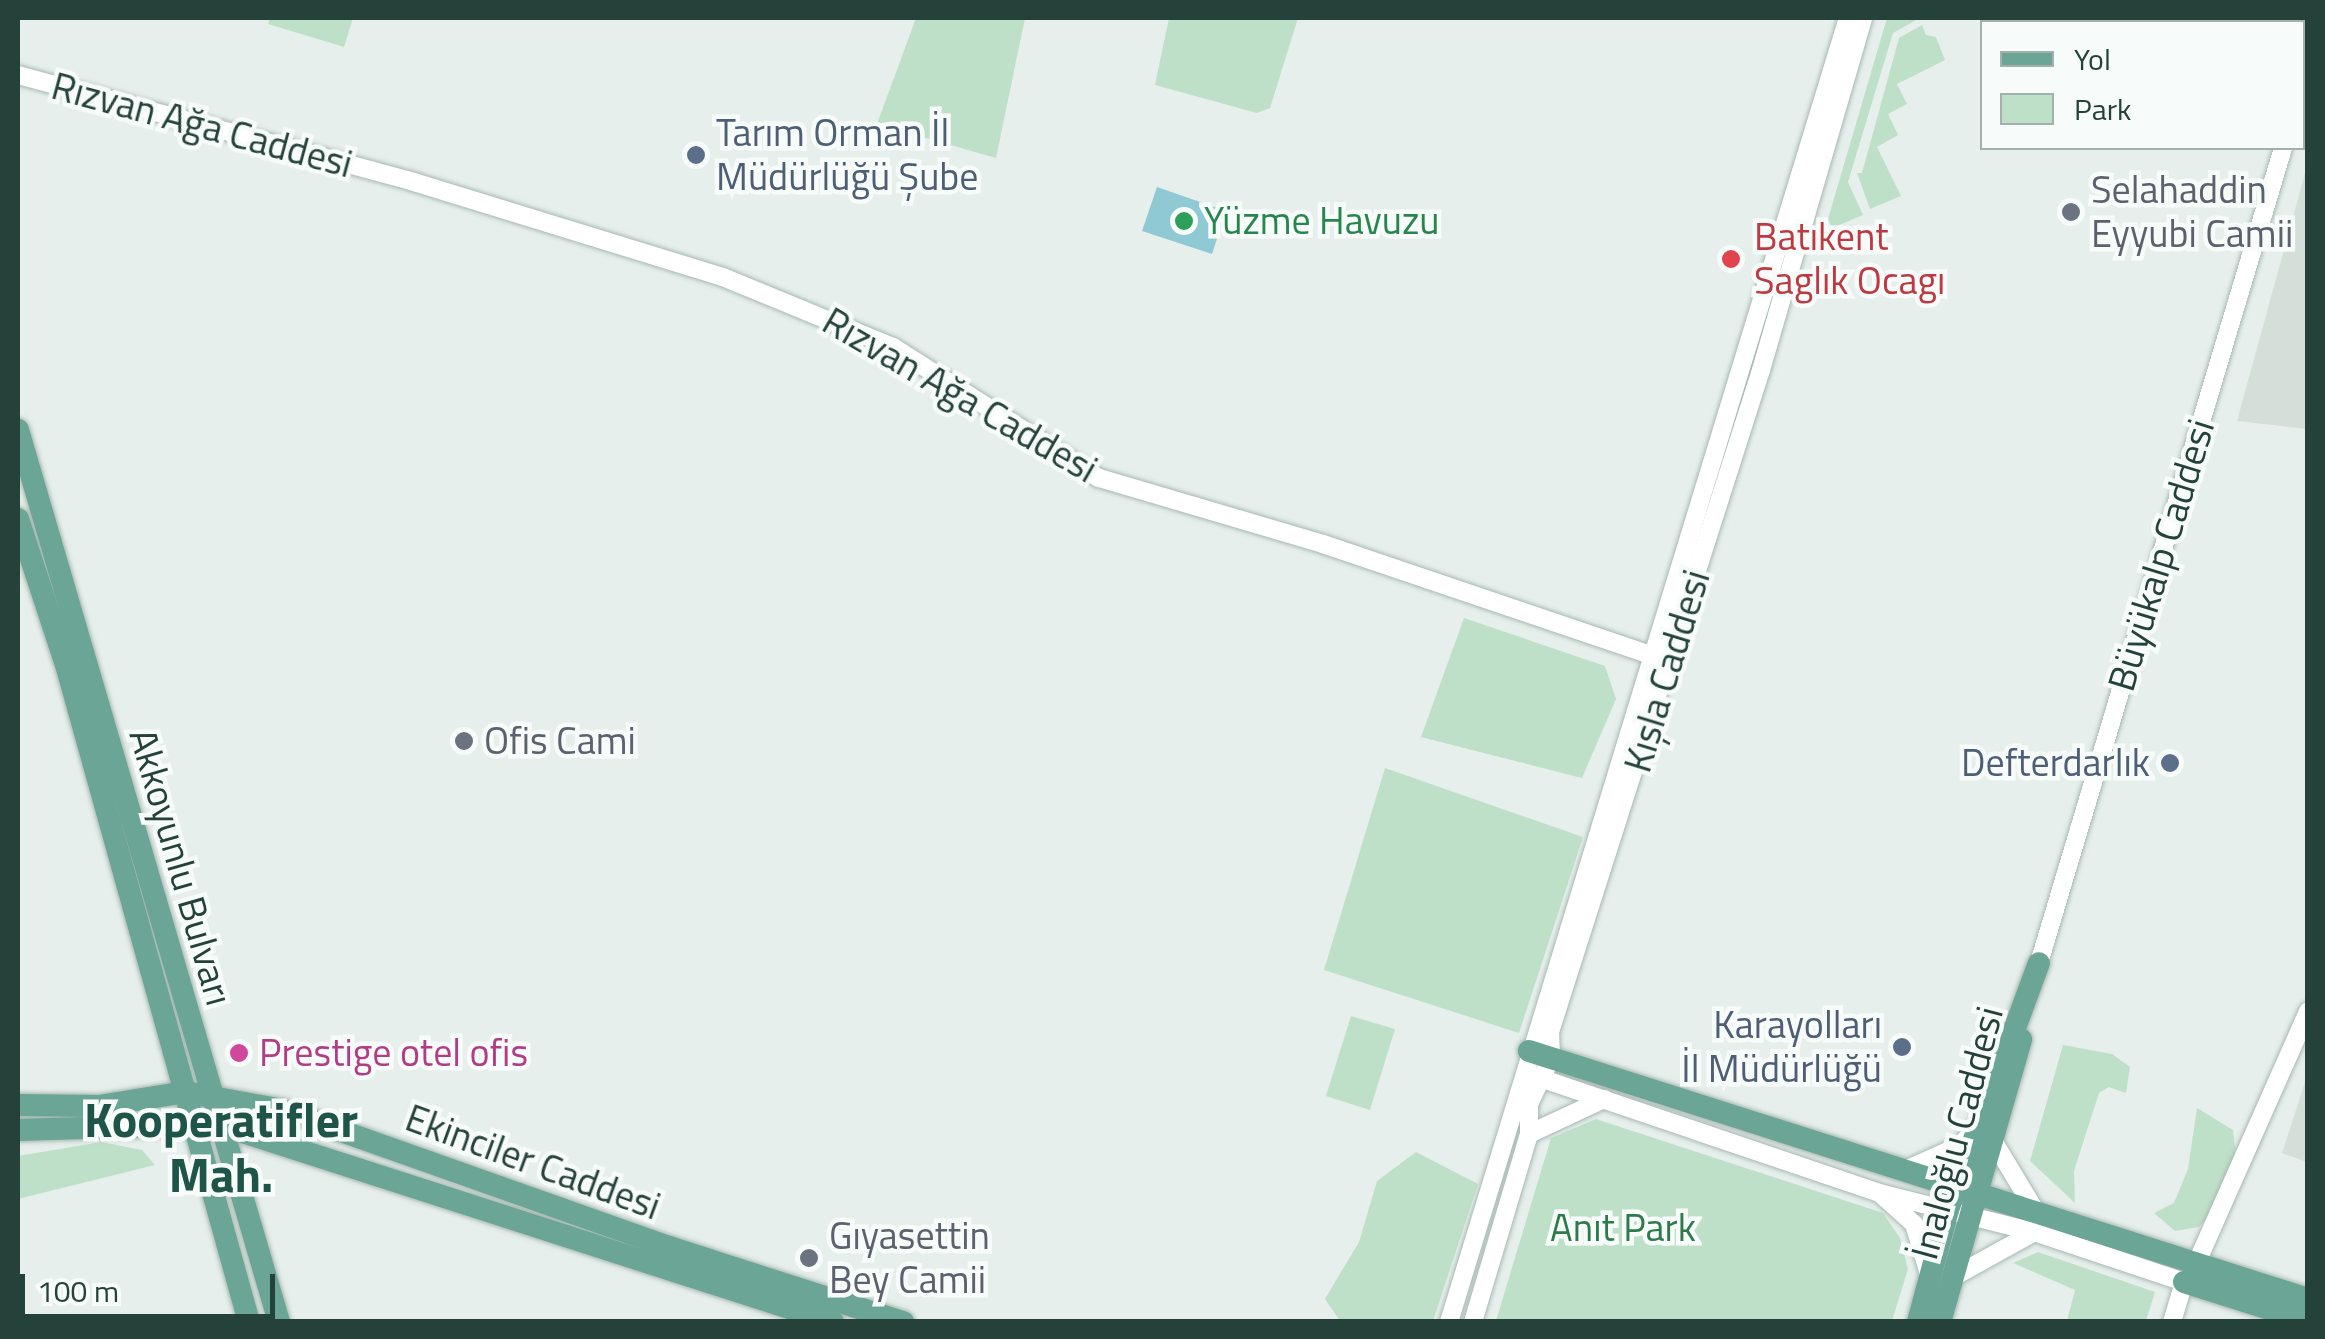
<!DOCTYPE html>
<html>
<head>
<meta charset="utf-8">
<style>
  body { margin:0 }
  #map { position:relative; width:2325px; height:1339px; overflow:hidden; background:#e6efeb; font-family:"Titillium Web",sans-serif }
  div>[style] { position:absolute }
  .built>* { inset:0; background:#d4dfda }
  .green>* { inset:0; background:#bfe0c8 }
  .water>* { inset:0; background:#8ec9d4 }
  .roads { filter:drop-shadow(0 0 2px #a8b8b2) drop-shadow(0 0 2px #a8b8b2) }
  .minor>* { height:18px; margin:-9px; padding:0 9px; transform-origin:9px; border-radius:9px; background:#fff }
  .major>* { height:22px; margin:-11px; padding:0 11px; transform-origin:11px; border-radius:11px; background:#6aa596 }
  .dots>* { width:28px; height:28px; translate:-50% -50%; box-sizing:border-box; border:5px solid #f7fbf9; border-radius:50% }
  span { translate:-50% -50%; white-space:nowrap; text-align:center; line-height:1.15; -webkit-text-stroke:9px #f7fbf9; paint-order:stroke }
  .street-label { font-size:38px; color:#24423a }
  .service-label { font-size:38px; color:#4e5e75 }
  .left { translate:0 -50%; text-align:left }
  .right { translate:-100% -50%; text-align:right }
  .worship-label { font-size:38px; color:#5b616d }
  .leisure-label { font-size:38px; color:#27864d }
  .health-label { font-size:38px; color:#be3a42 }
  .hotel-label { font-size:38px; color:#b23c85 }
  .park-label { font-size:38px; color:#2d7a4b }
  .district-label { font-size:48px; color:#1f5548; font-weight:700 }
  .frame { position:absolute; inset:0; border:20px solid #24423a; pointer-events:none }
  .legend { position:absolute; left:1980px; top:20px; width:325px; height:130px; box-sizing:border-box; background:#f7fbf9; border:2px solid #a3b1ad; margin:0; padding:12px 18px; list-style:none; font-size:30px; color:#24423a }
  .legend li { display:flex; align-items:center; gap:20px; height:50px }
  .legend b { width:50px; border:2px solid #a3b1ad }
  .scale { position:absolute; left:20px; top:1274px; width:255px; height:45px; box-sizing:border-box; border:5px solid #24423a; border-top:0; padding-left:12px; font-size:30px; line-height:35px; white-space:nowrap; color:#24423a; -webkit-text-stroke:8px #f7fbf9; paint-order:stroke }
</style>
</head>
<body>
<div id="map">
  <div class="built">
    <i style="clip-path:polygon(2307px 166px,2307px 429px,2237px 421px)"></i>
    <i style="clip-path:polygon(2307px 1076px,2307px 1075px,2307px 1162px,2282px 1153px)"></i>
  </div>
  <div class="green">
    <i style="clip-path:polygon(270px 18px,353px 18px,344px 47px,268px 24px)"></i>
    <i style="clip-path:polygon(916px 18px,1025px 18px,996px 158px,877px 124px)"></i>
    <i style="clip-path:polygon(1169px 18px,1298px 18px,1270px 108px,1257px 113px,1155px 85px)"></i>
    <i style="clip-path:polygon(1887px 18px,1918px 19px,1893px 33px,1848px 182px,1863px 215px,1832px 228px,1828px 219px)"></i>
    <i style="clip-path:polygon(1922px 25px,1926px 35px,1936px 37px,1945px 60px,1897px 84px,1907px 104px,1888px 114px,1898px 135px,1877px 147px,1901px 196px,1870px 209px,1857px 173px,1862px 173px,1899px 38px)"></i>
    <i style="clip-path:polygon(1464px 618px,1605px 666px,1616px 699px,1582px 778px,1421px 737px)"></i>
    <i style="clip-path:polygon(1385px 768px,1583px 837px,1519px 1033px,1324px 970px)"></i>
    <i style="clip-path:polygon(1351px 1016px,1395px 1029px,1370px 1110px,1326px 1096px)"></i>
    <i style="clip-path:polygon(2063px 1045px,2112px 1054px,2130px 1067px,2126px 1093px,2109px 1087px,2099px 1093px,2074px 1171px,2075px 1203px,2030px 1161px)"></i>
    <i style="clip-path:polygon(2197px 1108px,2233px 1130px,2236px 1158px,2221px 1203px,2199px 1227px,2175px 1231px,2154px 1213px,2174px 1203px,2188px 1169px)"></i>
    <i style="clip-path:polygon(1596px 1119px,1883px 1213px,1900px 1238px,1908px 1269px,1892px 1321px,1496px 1321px,1551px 1138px)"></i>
    <i style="clip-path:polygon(101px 1142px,142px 1150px,155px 1165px,18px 1199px,18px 1156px)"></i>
    <i style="clip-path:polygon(1416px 1152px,1478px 1184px,1433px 1321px,1340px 1321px,1325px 1299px,1359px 1242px,1377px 1181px)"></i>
    <i style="clip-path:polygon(2038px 1252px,2155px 1292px,2146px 1321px,2067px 1321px,2075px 1290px,2013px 1263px)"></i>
  </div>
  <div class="water">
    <i style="clip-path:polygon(1157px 187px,1226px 211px,1212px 254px,1142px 231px)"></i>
  </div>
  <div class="roads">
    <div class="minor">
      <i style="left:2302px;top:55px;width:20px;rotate:-72deg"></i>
      <i style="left:18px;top:75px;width:410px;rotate:15.1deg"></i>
      <i style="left:414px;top:182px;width:323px;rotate:17.1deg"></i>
      <i style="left:723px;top:277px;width:184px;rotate:22.4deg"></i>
      <i style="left:893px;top:347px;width:244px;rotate:32.5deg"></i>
      <i style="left:1099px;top:478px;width:234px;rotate:16.4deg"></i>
      <i style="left:1323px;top:544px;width:365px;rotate:18.7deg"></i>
      <i style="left:2302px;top:84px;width:8px;rotate:-40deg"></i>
      <i style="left:2039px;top:963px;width:851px;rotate:-73.33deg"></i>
      <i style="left:1537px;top:1077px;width:361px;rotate:18.7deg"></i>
      <i style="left:1879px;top:1193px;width:160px;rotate:14.1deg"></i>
      <i style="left:2034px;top:1232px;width:158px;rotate:18.4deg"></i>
      <i style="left:2184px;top:1282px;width:42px;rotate:106.7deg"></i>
      <i style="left:1529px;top:1134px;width:83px;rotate:-25deg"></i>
      <i style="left:1995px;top:1144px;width:79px;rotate:58.9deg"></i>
      <i style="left:1910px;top:1168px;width:54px;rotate:-24.2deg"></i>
      <i style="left:1959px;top:1146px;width:25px;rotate:-45deg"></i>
      <i style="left:1883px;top:1196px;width:42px;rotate:42.1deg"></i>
      <i style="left:1914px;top:1224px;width:52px;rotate:73.3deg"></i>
      <i style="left:2197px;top:1262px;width:274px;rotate:-66.1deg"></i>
      <i style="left:1955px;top:1276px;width:89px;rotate:-28.9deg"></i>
      <i style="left:1449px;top:1322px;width:1364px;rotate:-72.99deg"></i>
      <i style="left:1473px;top:1322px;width:196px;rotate:-73.4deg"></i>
      <i style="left:1529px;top:1134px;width:30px;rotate:-90deg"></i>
      <i style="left:1529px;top:1104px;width:51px;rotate:-64.4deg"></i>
      <i style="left:1551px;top:1058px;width:26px;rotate:-92deg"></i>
      <i style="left:1550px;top:1032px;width:695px;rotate:-72.32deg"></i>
      <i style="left:1761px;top:370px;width:366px;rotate:-73.8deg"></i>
    </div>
    <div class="major">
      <i style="left:18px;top:430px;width:929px;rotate:73.69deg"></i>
      <i style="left:18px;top:519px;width:157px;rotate:71.8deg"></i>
      <i style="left:67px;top:668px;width:679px;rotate:74.45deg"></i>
      <i style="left:1529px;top:1051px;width:818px;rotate:17.66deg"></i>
      <i style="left:18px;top:1105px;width:81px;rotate:0.7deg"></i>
      <i style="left:99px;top:1106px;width:87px;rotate:-9.2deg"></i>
      <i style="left:185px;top:1092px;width:99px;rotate:10.5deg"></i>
      <i style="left:282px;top:1110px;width:411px;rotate:19.5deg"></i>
      <i style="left:669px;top:1247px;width:246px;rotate:17.8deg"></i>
      <i style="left:18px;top:1130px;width:200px;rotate:-1.7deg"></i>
      <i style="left:218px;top:1124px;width:646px;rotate:17.85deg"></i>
      <i style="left:2184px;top:1282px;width:130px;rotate:17.5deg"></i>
      <i style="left:1918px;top:1322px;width:116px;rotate:-75deg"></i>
      <i style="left:1948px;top:1210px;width:263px;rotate:-69.8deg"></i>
      <i style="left:1940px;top:1322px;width:294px;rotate:-74deg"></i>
    </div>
  </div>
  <div class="dots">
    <i style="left:696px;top:155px;background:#5c6f8a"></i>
    <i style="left:2071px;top:212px;background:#6b7280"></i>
    <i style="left:1184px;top:221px;background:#2e9e5b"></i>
    <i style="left:1731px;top:259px;background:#e0444e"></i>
    <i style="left:464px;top:741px;background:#6b7280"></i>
    <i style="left:2170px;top:763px;background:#5c6f8a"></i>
    <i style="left:1902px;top:1047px;background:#5c6f8a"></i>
    <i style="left:239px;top:1053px;background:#d1479c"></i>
    <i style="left:809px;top:1258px;background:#6b7280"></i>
  </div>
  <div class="street-label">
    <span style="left:202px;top:125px;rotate:15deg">Rızvan Ağa Caddesi</span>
    <span style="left:960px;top:395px;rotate:30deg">Rızvan Ağa Caddesi</span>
    <span style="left:2161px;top:555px;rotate:-73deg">Büyükalp Caddesi</span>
    <span style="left:1667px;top:671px;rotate:-73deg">Kışla Caddesi</span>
    <span style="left:181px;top:867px;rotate:74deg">Akkoyunlu Bulvarı</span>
    <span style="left:1957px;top:1133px;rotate:-75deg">İnaloğlu Caddesi</span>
    <span style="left:533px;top:1162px;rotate:20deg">Ekinciler Caddesi</span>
  </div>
  <div class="service-label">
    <span class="left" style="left:716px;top:155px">Tarım Orman İl<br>Müdürlüğü Şube</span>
    <span class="right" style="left:2150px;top:763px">Defterdarlık</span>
    <span class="right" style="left:1882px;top:1047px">Karayolları<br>İl Müdürlüğü</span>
  </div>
  <div class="worship-label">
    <span class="left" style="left:2091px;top:212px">Selahaddin<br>Eyyubi Camii</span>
    <span class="left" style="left:484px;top:741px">Ofis Cami</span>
    <span class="left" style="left:829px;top:1258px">Gıyasettin<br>Bey Camii</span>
  </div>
  <div class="leisure-label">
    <span class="left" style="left:1204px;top:221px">Yüzme Havuzu</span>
  </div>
  <div class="health-label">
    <span class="left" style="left:1754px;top:259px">Batıkent<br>Saglık Ocagı</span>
  </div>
  <div class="hotel-label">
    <span class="left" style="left:259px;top:1053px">Prestige otel ofis</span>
  </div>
  <div class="park-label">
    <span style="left:1623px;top:1228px">Anıt Park</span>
  </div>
  <div class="district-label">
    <span style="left:221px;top:1147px">Kooperatifler<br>Mah.</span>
  </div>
  <div class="frame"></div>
  <ul class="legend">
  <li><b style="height:12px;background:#6aa596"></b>Yol</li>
  <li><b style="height:28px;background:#bfe0c8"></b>Park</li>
  </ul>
  <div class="scale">100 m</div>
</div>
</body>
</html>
